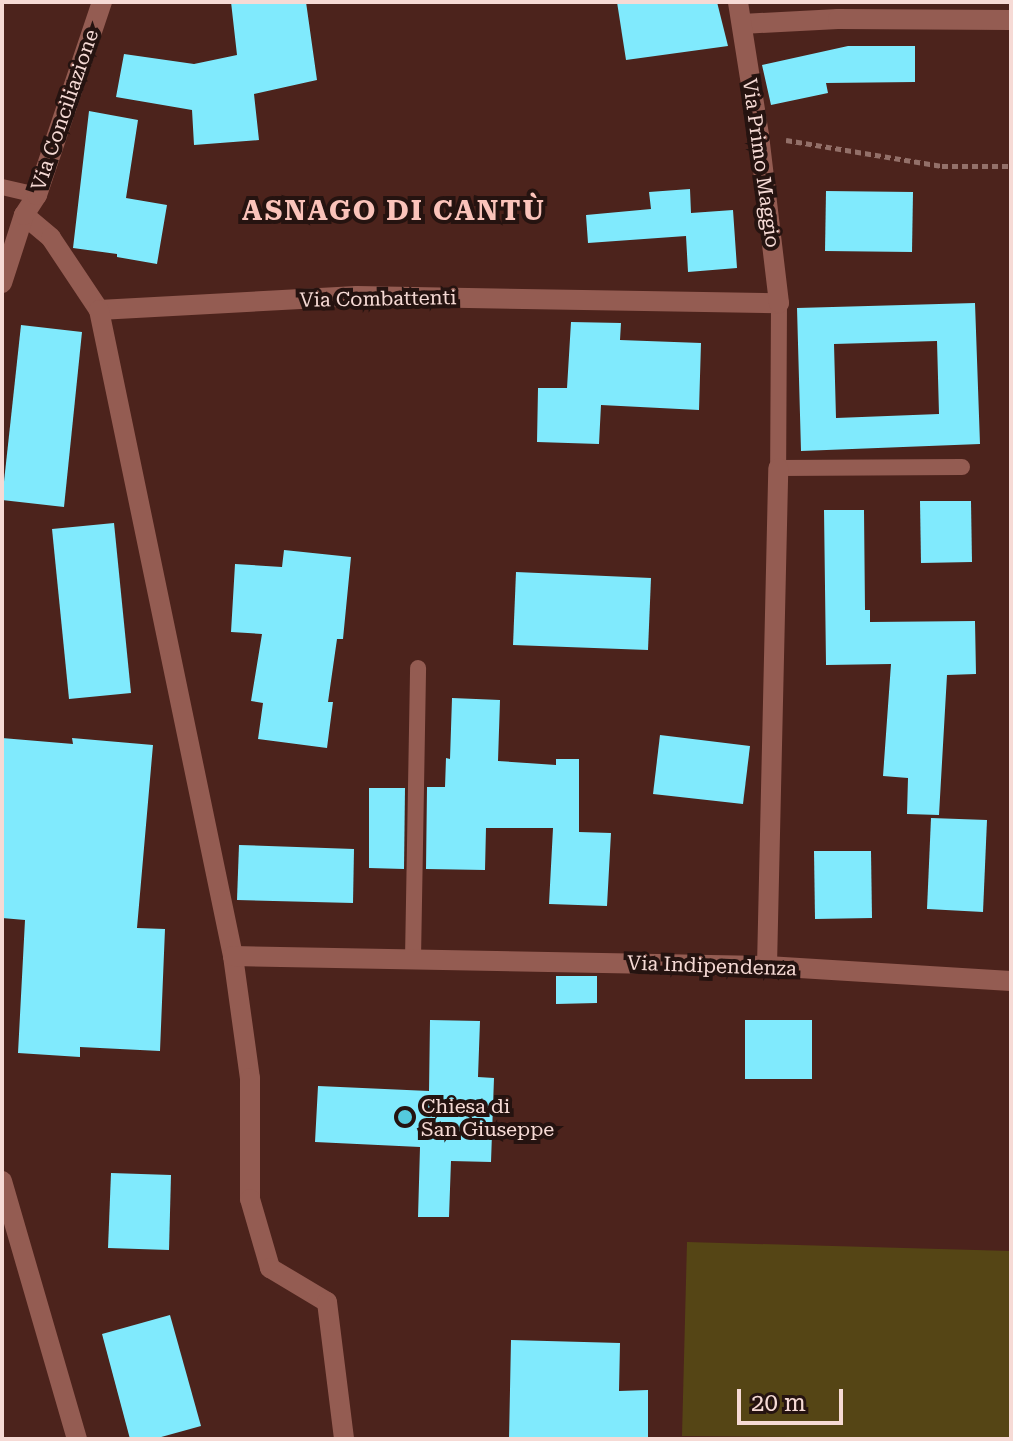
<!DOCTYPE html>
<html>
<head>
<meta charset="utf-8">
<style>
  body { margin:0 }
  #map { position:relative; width:1013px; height:1441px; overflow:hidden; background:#4c231c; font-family:"Roboto Serif",serif }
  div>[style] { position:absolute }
  .green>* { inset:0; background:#554515 }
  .building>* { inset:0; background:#80eafd }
  .path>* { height:5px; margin-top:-2.5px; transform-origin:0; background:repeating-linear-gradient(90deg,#937069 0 6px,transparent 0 10px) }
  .lane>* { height:16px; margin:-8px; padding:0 8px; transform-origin:8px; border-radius:8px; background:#945c52 }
  .street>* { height:20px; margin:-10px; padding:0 10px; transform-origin:10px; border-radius:10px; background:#945c52 }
  .dots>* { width:22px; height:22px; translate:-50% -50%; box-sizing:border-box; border:4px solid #251310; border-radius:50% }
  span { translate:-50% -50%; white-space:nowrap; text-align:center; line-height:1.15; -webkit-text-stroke:8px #251310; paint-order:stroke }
  .street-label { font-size:20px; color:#f6dad5 }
  .poi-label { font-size:20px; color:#f6dad5 }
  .left { translate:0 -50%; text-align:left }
  .district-label { font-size:28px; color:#fac3ba; font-weight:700; letter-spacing:2px }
  .frame { position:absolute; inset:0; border:4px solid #f6dad5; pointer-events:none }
  .scale { position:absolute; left:737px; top:1389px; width:106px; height:36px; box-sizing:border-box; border:4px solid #f6dad5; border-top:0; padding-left:10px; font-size:24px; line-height:28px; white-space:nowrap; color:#f6dad5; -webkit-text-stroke:6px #251310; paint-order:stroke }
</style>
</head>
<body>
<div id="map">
  <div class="green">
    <i style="clip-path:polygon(687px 1242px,1011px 1251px,1011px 1439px,682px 1436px)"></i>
  </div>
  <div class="building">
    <i style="clip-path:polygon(231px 2px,306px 2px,317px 80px,254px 94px,259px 140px,194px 145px,192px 110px,116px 97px,124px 54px,194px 64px,237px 55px)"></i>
    <i style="clip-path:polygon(617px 2px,717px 2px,728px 46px,626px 60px)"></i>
    <i style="clip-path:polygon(848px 46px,915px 46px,915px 82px,826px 83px,828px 93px,771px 105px,762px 65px)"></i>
    <i style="clip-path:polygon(89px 111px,138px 120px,126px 198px,167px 205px,157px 264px,117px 257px,117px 254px,73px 248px)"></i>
    <i style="clip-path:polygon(690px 189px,691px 213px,733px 210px,737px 268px,688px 272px,686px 236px,588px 243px,586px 215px,651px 209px,649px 192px)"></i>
    <i style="clip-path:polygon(826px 191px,913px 192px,912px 252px,825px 251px)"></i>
    <i style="clip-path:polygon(evenodd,975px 303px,980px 444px,801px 451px,797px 308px,975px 303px,937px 341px,939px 414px,836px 418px,834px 344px,937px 341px)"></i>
    <i style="clip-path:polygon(571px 322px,621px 323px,620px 340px,701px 343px,699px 410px,601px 405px,599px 444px,537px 442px,538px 388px,567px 388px)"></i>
    <i style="clip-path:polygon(21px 325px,82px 332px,64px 507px,2px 500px)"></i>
    <i style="clip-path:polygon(920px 501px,971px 501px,972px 562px,921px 563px)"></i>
    <i style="clip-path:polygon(824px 510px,864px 510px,865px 610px,870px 610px,870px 622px,975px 621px,976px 674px,947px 675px,939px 815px,907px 814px,908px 778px,883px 776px,891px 664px,826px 665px)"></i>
    <i style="clip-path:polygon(114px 523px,131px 693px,69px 699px,52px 529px)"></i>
    <i style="clip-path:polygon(284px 550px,351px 557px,343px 639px,337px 639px,328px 702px,333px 702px,327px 748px,258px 739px,263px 703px,251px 701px,262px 634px,231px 632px,235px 564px,282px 567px)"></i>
    <i style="clip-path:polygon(516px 572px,651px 578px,648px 650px,513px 645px)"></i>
    <i style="clip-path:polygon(452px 698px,500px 700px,498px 761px,556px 765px,556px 759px,579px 759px,579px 832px,611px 833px,607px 906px,549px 904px,553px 828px,486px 828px,485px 870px,426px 869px,427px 787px,445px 787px,446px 758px,450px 759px)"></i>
    <i style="clip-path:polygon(660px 735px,750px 746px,743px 804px,653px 794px)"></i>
    <i style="clip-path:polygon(2px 738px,73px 744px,72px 738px,153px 745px,137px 928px,165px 929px,160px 1051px,80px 1047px,80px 1057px,18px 1053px,25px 920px,2px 918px)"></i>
    <i style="clip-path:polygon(369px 788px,405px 788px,404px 869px,369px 868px)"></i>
    <i style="clip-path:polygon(931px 818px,987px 820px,983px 912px,927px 909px)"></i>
    <i style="clip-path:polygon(239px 845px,354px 849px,353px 903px,237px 900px)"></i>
    <i style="clip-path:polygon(814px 851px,871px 851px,872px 918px,815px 919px)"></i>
    <i style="clip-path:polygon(556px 976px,597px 976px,597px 1003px,556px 1004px)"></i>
    <i style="clip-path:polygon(430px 1020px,480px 1021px,478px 1077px,494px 1078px,491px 1162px,451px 1161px,449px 1217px,418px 1217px,420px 1147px,315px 1142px,318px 1086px,429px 1091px)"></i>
    <i style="clip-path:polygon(745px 1020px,812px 1020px,812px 1079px,745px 1079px)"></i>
    <i style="clip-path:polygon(111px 1173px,171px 1175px,169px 1250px,108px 1248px)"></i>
    <i style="clip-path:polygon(170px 1315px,201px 1426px,154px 1439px,130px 1439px,102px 1334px)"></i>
    <i style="clip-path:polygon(511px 1340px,620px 1343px,619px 1391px,648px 1390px,648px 1439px,509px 1439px)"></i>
  </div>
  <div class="path">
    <i style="left:786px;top:140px;width:158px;rotate:9.5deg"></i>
    <i style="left:942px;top:166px;width:69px"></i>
  </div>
  <div class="lane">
    <i style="left:2px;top:187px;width:36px;rotate:13deg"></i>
    <i style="left:779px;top:303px;width:165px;rotate:90.3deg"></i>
    <i style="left:778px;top:468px;width:184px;rotate:-0.3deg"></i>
    <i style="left:413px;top:959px;width:291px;rotate:-89deg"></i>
  </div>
  <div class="street">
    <i style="left:742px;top:24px;width:96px;rotate:-3deg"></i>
    <i style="left:838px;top:19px;width:173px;rotate:0.3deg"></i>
    <i style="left:24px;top:215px;width:35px;rotate:40deg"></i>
    <i style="left:51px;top:238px;width:87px;rotate:56.3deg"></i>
    <i style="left:99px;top:310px;width:258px;rotate:-3.1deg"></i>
    <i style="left:357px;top:296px;width:422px;rotate:1deg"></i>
    <i style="left:779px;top:303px;width:169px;rotate:-96.8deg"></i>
    <i style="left:759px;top:135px;width:135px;rotate:-99deg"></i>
    <i style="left:2px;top:283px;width:71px;rotate:-72.1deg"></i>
    <i style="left:24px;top:215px;width:24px;rotate:-57deg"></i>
    <i style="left:37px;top:195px;width:204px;rotate:-71.4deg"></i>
    <i style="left:99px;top:310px;width:660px;rotate:78.28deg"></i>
    <i style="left:233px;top:956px;width:123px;rotate:82.1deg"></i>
    <i style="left:250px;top:1078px;width:121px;rotate:90deg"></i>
    <i style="left:250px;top:1199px;width:72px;rotate:73.8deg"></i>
    <i style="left:270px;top:1268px;width:66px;rotate:30.8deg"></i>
    <i style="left:327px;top:1302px;width:138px;rotate:82.9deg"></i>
    <i style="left:233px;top:956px;width:534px;rotate:1.07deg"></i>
    <i style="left:767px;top:966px;width:244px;rotate:3.5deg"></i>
    <i style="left:767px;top:966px;width:498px;rotate:-88.7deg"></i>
    <i style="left:2px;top:1181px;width:269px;rotate:73.8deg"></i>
  </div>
  <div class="dots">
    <i style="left:405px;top:1117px;background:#54cadd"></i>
  </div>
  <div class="street-label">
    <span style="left:65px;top:110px;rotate:-71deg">Via Conciliazione</span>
    <span style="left:761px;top:163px;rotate:82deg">Via Primo Maggio</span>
    <span style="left:378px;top:299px;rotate:-1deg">Via Combattenti</span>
    <span style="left:712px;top:966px;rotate:2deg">Via Indipendenza</span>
  </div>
  <div class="poi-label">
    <span class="left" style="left:421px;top:1118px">Chiesa di<br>San Giuseppe</span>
  </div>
  <div class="district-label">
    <span style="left:394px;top:211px">ASNAGO DI CANTÙ</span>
  </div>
  <div class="frame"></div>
  <div class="scale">20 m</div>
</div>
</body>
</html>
